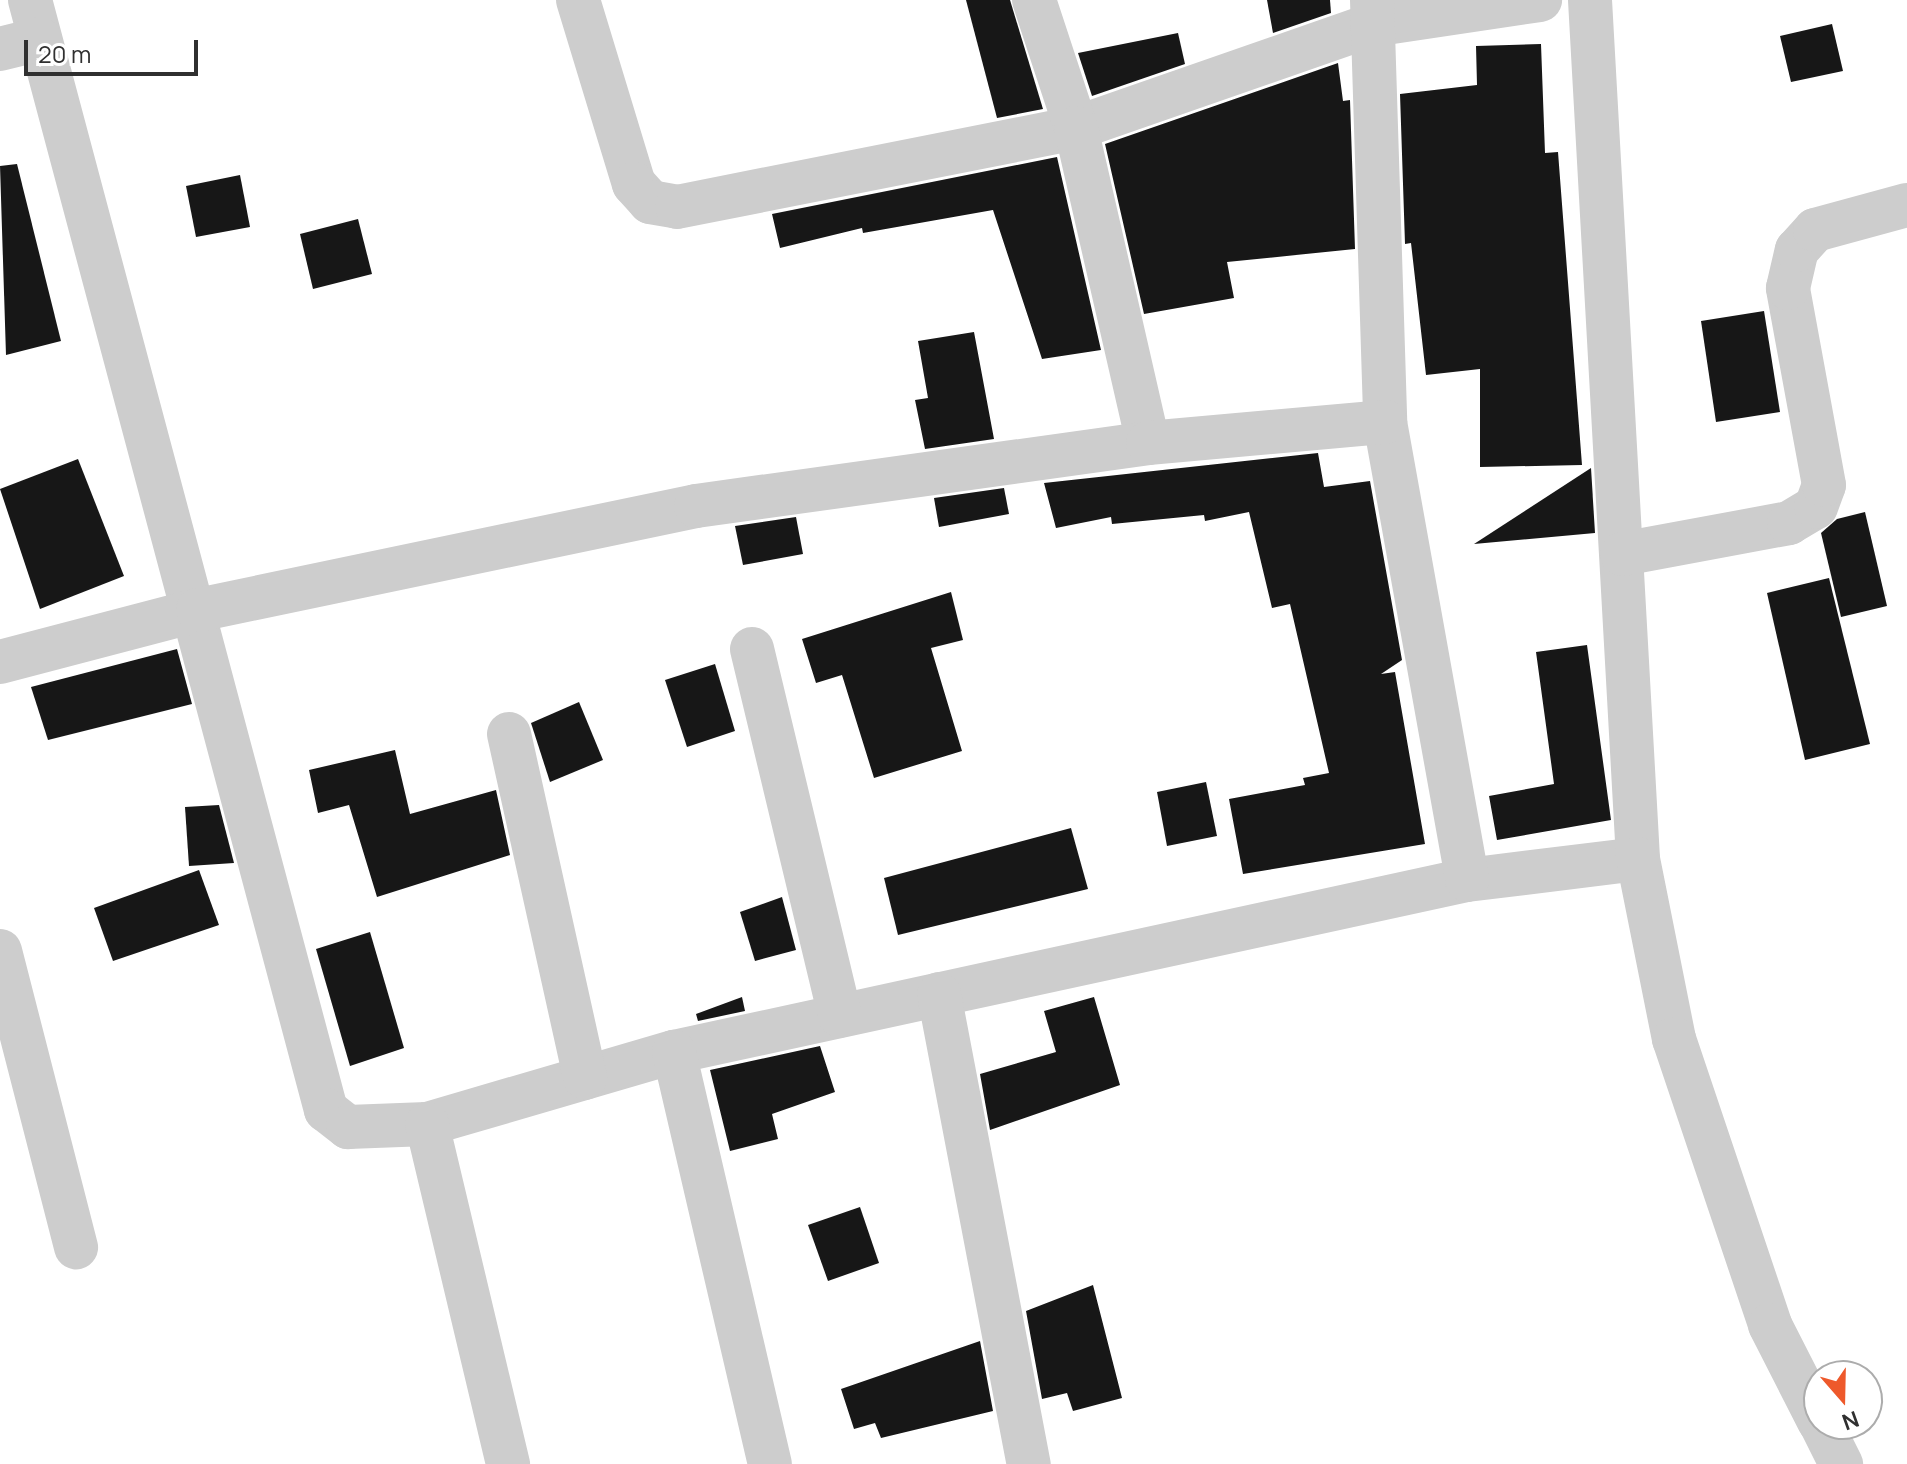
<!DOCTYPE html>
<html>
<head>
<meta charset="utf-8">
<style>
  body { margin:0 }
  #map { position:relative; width:1907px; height:1464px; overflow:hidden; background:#fff; font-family:Manrope,sans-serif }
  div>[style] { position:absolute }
  .building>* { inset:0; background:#171717 }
  .street>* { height:44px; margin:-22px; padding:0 22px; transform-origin:22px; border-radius:22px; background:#cdcdcd }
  span { translate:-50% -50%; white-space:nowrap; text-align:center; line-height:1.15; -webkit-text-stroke:8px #fff; paint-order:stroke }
  .north { position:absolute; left:1803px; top:1360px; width:80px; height:80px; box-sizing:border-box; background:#fff; border:2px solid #acacac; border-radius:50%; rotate:160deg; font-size:22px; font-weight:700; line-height:32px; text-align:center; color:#303030 }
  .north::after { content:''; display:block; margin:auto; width:28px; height:36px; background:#ee592b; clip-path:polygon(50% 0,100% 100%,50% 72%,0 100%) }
  .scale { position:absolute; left:24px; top:40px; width:174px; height:36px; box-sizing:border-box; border:4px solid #303030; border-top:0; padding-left:10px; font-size:24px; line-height:28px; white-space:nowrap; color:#303030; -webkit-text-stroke:6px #fff; paint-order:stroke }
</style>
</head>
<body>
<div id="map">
  <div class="building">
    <i style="clip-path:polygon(966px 0,1010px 0,1043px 109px,997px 118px)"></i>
    <i style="clip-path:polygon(1267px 0,1330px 0,1331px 13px,1273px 33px)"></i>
    <i style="clip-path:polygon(1832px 24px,1843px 71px,1791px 82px,1780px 36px)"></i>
    <i style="clip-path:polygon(1178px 33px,1185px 64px,1092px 96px,1078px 53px)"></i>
    <i style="clip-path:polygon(1541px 44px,1545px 153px,1558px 152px,1582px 465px,1480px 467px,1480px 369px,1426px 375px,1411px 243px,1405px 244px,1400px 94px,1477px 85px,1476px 46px)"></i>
    <i style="clip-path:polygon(1338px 63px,1343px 101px,1350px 100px,1355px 249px,1227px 262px,1234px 298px,1144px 314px,1105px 144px)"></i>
    <i style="clip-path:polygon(1057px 157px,1101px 350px,1042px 359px,993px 210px,863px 233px,862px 228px,780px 248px,772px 214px)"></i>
    <i style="clip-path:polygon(17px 164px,61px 341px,6px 355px,0 166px)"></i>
    <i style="clip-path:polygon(240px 175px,250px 227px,196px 237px,186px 186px)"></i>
    <i style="clip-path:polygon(358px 219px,372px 274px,313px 289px,300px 234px)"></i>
    <i style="clip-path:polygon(1764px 311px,1780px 412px,1716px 422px,1701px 321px)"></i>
    <i style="clip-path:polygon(974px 332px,994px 439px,925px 449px,915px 400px,928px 398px,918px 341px)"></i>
    <i style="clip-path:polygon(1318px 453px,1324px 487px,1370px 481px,1402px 660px,1381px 674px,1395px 672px,1425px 844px,1243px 874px,1229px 799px,1305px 785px,1303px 778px,1329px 773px,1290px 604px,1272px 608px,1249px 512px,1205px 521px,1204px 515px,1112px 524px,1111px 517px,1056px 528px,1044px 483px)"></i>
    <i style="clip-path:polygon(78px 459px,124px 576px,40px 609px,0 489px)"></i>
    <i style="clip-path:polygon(1591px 468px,1595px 533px,1474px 544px)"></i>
    <i style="clip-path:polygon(1004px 488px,1009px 514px,939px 527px,934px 498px)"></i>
    <i style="clip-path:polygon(1865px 512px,1887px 606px,1841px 617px,1821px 533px,1837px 519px)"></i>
    <i style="clip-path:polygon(796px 517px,803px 554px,743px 565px,735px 526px)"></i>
    <i style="clip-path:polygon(1829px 578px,1870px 744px,1805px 760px,1767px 593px)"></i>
    <i style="clip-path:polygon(951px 592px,963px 640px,931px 648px,962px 751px,874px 778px,842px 675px,816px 683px,802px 639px)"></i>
    <i style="clip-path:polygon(1587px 645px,1611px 820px,1497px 840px,1489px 796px,1554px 784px,1536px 652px)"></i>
    <i style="clip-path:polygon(177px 649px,192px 704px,48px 740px,31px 687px)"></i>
    <i style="clip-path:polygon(715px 664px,735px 731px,687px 747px,665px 680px)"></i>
    <i style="clip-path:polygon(579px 702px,603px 760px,550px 782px,531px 723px)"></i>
    <i style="clip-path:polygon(395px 750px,410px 814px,496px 790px,510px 855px,377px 897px,349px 805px,318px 813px,309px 770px)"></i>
    <i style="clip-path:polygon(1206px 782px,1217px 836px,1167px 846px,1157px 792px)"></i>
    <i style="clip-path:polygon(219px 805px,234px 863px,189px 866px,185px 807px)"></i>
    <i style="clip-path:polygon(1071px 828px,1088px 889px,898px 935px,884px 878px)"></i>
    <i style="clip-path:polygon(199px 870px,219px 925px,113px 961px,94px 908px)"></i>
    <i style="clip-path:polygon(782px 897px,796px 950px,755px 961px,740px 912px)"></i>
    <i style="clip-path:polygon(370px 932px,404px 1048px,350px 1066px,316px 949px)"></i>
    <i style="clip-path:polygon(742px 997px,745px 1011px,698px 1021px,696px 1014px)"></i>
    <i style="clip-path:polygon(1094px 997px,1120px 1085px,990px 1130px,980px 1074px,1056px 1052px,1044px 1011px)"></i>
    <i style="clip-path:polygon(820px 1046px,835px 1092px,772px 1114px,778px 1139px,730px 1151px,710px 1070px)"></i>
    <i style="clip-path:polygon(860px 1207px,879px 1263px,828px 1281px,808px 1225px)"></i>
    <i style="clip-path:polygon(1093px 1285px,1122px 1398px,1073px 1411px,1067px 1393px,1042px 1399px,1026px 1311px)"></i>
    <i style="clip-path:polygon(980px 1341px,993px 1411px,881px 1438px,875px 1423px,854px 1429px,841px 1389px)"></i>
  </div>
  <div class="street">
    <i style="left:30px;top:0;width:1149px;rotate:75.07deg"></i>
    <i style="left:326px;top:1110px;width:28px;rotate:38deg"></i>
    <i style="left:348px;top:1127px;width:79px;rotate:-2.2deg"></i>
    <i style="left:427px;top:1124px;width:257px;rotate:-16.3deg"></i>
    <i style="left:674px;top:1052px;width:811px;rotate:-12.24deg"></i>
    <i style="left:1467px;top:880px;width:172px;rotate:-7deg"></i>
    <i style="left:578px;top:0;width:192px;rotate:73.1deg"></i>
    <i style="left:634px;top:184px;width:24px;rotate:48deg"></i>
    <i style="left:650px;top:202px;width:27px;rotate:10deg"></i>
    <i style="left:677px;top:207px;width:407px;rotate:-11.2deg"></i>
    <i style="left:1076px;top:128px;width:313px;rotate:-19.2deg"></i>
    <i style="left:1372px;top:25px;width:170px;rotate:-8.5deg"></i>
    <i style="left:1034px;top:0;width:135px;rotate:71.8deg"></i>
    <i style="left:1076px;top:128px;width:323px;rotate:77.1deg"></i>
    <i style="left:1372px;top:0;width:422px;rotate:88.2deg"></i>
    <i style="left:1385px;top:422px;width:465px;rotate:79.8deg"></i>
    <i style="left:1590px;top:0;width:860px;rotate:86.8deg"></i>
    <i style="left:1638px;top:859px;width:184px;rotate:78.7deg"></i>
    <i style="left:1674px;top:1039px;width:302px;rotate:71.4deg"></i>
    <i style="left:1770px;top:1325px;width:108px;rotate:63deg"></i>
    <i style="left:0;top:49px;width:41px;rotate:-14deg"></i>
    <i style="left:1622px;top:554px;width:170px;rotate:-10.5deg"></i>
    <i style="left:1789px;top:523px;width:31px;rotate:-31deg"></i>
    <i style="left:1816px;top:507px;width:23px;rotate:-70deg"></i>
    <i style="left:1824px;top:485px;width:200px;rotate:-100.4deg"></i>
    <i style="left:1788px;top:288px;width:39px;rotate:-77deg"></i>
    <i style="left:1797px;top:250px;width:27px;rotate:-48deg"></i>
    <i style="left:1815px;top:230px;width:95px;rotate:-15.2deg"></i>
    <i style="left:752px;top:649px;width:377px;rotate:76.5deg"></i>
    <i style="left:0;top:662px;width:205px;rotate:-14.7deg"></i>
    <i style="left:198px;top:610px;width:509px;rotate:-11.8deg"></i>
    <i style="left:696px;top:506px;width:456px;rotate:-7.9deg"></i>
    <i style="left:1148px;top:443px;width:238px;rotate:-5.1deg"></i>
    <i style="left:509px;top:734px;width:352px;rotate:77.5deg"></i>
    <i style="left:0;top:951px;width:306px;rotate:75.6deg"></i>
    <i style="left:939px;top:994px;width:479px;rotate:79.2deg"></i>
    <i style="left:674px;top:1052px;width:423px;rotate:76.9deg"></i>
    <i style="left:427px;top:1124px;width:350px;rotate:76.6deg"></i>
    <i style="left:1821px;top:1424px;width:45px;rotate:63.4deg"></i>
  </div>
  <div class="north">N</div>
  <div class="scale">20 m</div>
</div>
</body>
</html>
